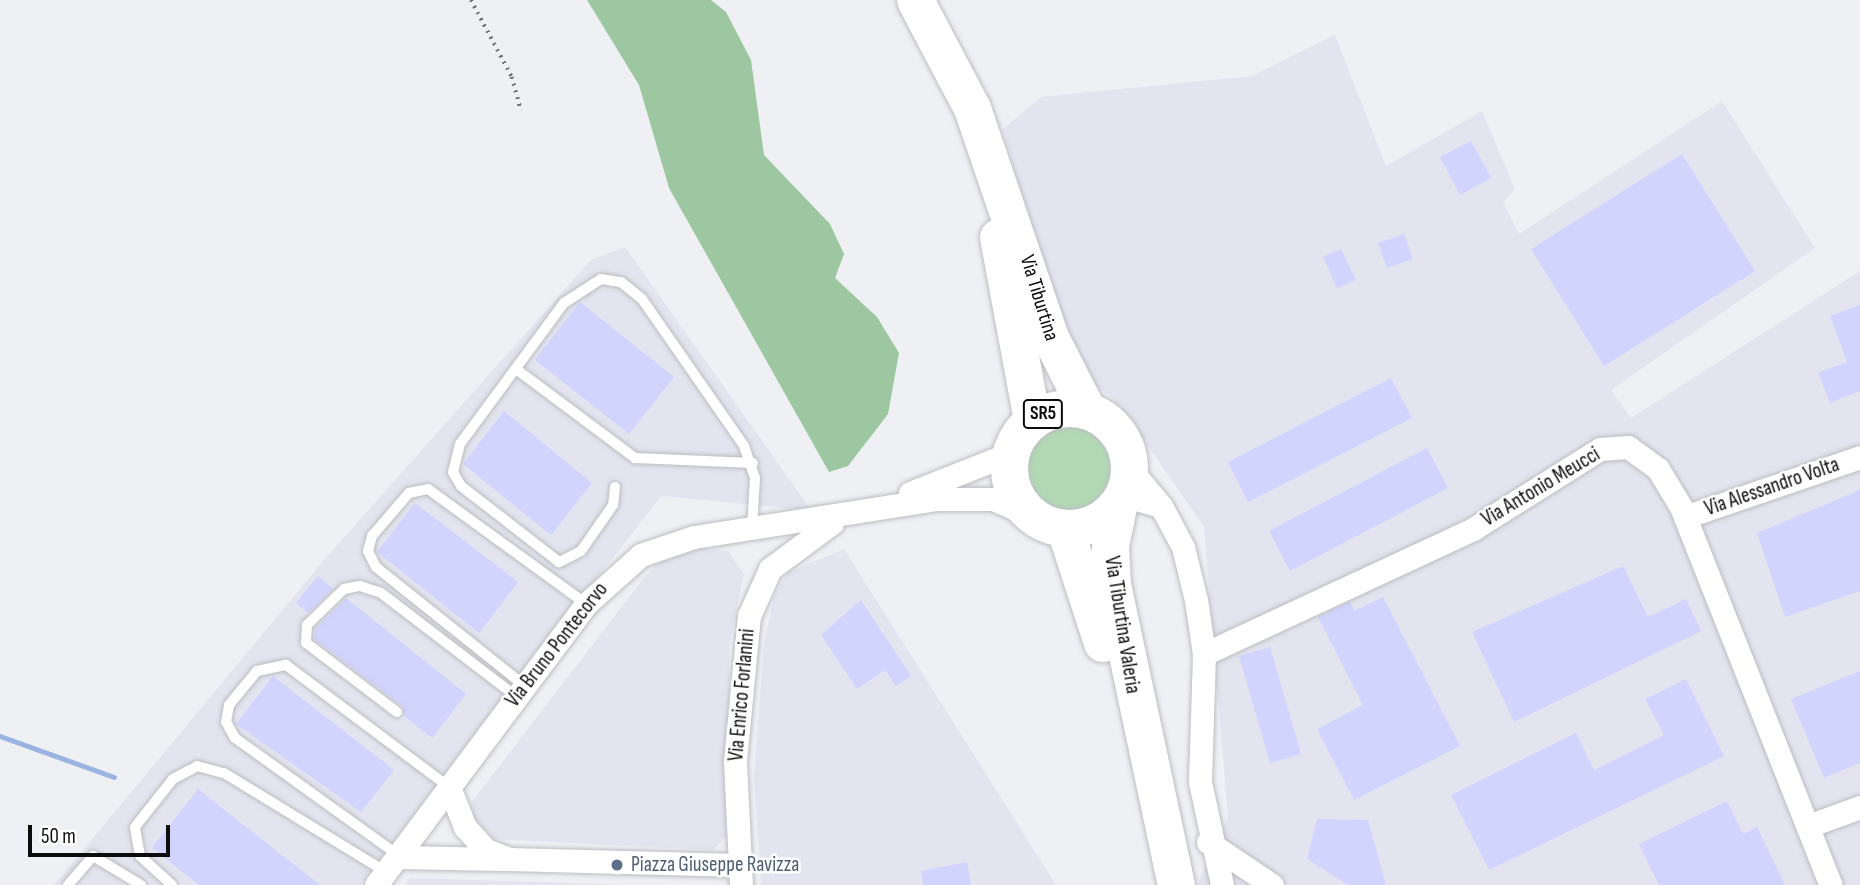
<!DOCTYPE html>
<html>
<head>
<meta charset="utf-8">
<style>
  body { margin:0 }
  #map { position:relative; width:1860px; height:885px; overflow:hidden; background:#eff0f4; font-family:"Sofia Sans Condensed",sans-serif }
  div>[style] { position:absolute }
  .built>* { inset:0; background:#e3e4ef }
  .green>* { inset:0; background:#b2d9b4 }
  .round { border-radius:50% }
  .forest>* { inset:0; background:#9dc7a0 }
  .stream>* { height:5px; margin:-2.5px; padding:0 2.5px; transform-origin:2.5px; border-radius:2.5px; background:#9ab3e0 }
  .building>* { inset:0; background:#d1d4fd }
  .path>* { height:3.5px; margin-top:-1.75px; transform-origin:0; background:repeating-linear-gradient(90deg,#747476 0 2px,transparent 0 7px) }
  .roads { filter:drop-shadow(0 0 2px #bcbdc1) drop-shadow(0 0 2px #bcbdc1) }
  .service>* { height:10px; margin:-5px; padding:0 5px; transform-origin:5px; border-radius:5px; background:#fff }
  .minor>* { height:23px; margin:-11.5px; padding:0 11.5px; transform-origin:11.5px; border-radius:11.5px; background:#fff }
  .primary>* { height:37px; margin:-18.5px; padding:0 18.5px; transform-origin:18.5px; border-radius:18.5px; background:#fff }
  .primary>.ring { margin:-18.5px; padding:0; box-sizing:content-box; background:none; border:37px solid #fff; border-radius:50% }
  .dots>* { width:19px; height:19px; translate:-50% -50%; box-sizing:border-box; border:4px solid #fff; border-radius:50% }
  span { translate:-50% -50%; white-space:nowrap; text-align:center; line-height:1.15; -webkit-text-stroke:5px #fff; paint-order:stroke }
  .shield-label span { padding:2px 5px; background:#fff; border:2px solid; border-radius:5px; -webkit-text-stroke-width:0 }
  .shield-label { font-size:19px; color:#0c0c0d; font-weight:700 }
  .street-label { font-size:21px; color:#0c0c0d }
  .service-label { font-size:21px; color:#4e5e75 }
  .left { translate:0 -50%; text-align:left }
  .scale { position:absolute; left:28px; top:825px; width:142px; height:32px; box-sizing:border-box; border:4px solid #0c0c0d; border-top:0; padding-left:9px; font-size:21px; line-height:24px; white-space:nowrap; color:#0c0c0d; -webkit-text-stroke:5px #fff; paint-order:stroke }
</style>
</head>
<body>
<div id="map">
  <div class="built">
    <i style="clip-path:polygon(1335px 35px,1386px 166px,1482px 111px,1515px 189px,1503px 202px,1519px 234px,1722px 101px,1815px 248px,1611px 390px,1631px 418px,1860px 271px,1860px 885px,1197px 885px,1228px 818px,1204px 527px,1120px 405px,1085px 377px,1046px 278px,1003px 129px,1041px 97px,1252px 76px)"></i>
    <i style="clip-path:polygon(625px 247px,811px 510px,661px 496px,360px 885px,54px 885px,324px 560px,591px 260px)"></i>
    <i style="clip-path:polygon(692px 547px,728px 551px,744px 574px,729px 645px,729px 834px,713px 850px,495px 839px,474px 819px,471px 803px,643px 579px,662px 559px)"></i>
    <i style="clip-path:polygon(844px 549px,1056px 885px,761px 885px,754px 776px,764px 644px,774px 597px,787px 573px)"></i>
    <i style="clip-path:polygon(410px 878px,506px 881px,630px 885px,405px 885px)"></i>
  </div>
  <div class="green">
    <i class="round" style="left:1025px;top:424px;width:88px;height:88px"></i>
  </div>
  <div class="forest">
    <i style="clip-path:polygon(587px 0,711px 0,726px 12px,751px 60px,764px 155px,830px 224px,844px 254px,835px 278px,877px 317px,899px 353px,888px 414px,848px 466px,829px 472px,669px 188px,639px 85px)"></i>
  </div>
  <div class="stream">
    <i style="left:0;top:736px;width:121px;rotate:19.8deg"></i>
  </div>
  <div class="building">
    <i style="clip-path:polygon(1471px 141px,1491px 178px,1460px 195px,1440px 157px)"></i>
    <i style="clip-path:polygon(1682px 154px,1755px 271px,1604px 366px,1531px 249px)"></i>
    <i style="clip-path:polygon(1404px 234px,1413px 259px,1387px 268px,1378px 243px)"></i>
    <i style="clip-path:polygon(1341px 249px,1356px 280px,1337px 288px,1323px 257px)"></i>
    <i style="clip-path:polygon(580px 302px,674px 377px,629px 434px,535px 360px)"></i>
    <i style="clip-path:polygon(1860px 305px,1860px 391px,1830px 403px,1818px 373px,1847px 362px,1830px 316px)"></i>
    <i style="clip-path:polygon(1391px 378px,1412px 418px,1248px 502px,1228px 462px)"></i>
    <i style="clip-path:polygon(504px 411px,592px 483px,551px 535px,463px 464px)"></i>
    <i style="clip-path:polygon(1427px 448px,1448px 488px,1290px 571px,1269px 531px)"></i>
    <i style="clip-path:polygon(1860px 490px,1860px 591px,1785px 617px,1757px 533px)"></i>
    <i style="clip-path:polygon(415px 503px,518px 582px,479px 633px,377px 552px)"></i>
    <i style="clip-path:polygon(1623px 566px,1648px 617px,1686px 599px,1701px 631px,1514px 722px,1472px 632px)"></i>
    <i style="clip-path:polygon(318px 576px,333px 589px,308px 613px,296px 603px)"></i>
    <i style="clip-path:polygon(1383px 597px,1460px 746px,1354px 800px,1317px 729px,1363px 705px,1318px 617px,1350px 602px,1354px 611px)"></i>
    <i style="clip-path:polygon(346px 598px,466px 694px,432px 738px,404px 716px,402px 706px,314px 639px,315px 629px)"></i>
    <i style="clip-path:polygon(861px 600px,911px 676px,896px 686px,885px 670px,857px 689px,821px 635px)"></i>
    <i style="clip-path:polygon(1270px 647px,1301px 754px,1270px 763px,1239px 656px)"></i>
    <i style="clip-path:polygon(1860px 671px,1860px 763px,1824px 778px,1791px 699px)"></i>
    <i style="clip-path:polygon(273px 676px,394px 770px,361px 812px,236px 724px)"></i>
    <i style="clip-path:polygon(1686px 679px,1724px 756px,1489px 870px,1451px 795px,1576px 733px,1594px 770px,1664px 735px,1645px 699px)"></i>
    <i style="clip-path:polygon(198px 789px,320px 885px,199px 885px,152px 848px)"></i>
    <i style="clip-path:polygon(1727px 801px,1743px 834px,1757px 827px,1785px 885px,1659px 885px,1639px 844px)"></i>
    <i style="clip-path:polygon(1317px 819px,1368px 820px,1386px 885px,1348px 885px,1307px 859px)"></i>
    <i style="clip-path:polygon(967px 862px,971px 885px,923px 885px,921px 871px)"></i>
  </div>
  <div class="path">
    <i style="left:471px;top:0;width:87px;rotate:62deg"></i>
    <i style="left:512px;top:77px;width:35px;rotate:75deg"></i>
  </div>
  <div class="roads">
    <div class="service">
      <i style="left:516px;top:369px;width:149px;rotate:36.8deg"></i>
      <i style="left:635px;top:458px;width:118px;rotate:2.4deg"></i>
      <i style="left:615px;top:487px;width:18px;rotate:96deg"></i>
      <i style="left:613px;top:505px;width:56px;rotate:124.8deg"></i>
      <i style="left:581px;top:551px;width:25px;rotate:153deg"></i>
      <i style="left:559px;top:562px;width:124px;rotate:-142.2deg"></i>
      <i style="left:461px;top:486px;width:16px;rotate:-120deg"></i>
      <i style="left:453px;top:472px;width:29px;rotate:-76deg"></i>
      <i style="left:460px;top:444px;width:175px;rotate:-53.6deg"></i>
      <i style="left:564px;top:303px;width:44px;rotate:-33deg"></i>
      <i style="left:601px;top:279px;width:20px;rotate:9deg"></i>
      <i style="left:621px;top:282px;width:27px;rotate:39deg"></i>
      <i style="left:642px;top:299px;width:179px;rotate:55.2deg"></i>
      <i style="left:744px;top:446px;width:34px;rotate:71deg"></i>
      <i style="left:755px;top:478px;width:51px;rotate:93.4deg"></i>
      <i style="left:525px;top:686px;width:191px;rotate:-141.4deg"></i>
      <i style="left:376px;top:567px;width:18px;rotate:-117deg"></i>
      <i style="left:368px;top:551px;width:16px;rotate:-75deg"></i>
      <i style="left:372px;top:536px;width:57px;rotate:-49.3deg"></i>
      <i style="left:409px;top:493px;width:19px;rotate:-12deg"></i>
      <i style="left:428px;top:489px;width:195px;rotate:36deg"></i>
      <i style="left:397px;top:712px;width:114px;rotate:-142.8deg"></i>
      <i style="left:306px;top:643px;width:18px;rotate:-87deg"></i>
      <i style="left:307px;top:625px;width:52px;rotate:-44.2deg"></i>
      <i style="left:344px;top:589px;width:16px;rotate:-11deg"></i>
      <i style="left:360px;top:586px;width:22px;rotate:18deg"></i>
      <i style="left:381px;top:593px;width:171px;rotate:37.4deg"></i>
      <i style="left:398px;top:855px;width:201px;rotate:-144.3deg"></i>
      <i style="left:235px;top:738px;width:18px;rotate:-119deg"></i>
      <i style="left:226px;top:722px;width:17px;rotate:-80deg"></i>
      <i style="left:229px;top:705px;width:44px;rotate:-50.5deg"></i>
      <i style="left:257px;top:671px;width:30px;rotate:-12deg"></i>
      <i style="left:286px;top:665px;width:204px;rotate:36.8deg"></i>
      <i style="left:68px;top:885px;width:38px;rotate:-49deg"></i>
      <i style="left:93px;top:856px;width:56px;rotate:31.1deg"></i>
      <i style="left:172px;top:885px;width:43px;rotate:-137.8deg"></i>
      <i style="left:140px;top:856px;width:29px;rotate:-100deg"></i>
      <i style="left:135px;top:827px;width:61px;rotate:-51.6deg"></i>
      <i style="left:173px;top:779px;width:27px;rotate:-28deg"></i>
      <i style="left:197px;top:766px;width:28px;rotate:15deg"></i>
      <i style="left:224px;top:773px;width:190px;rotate:31.4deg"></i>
    </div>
    <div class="minor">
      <i style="left:910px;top:493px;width:109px;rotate:-21.6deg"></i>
      <i style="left:1124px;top:495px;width:39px;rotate:17deg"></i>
      <i style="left:1161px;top:506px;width:48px;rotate:-130deg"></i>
      <i style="left:1161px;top:506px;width:47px;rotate:61.8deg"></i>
      <i style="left:1183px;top:547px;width:55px;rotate:76.2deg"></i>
      <i style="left:1196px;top:600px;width:55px;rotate:81.6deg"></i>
      <i style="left:1204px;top:654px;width:128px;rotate:91.8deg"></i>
      <i style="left:1200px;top:782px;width:105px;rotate:77.9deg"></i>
      <i style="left:1685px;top:517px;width:185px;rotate:-18.9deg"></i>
      <i style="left:1204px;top:654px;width:297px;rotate:-24.9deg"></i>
      <i style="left:1473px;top:529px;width:150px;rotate:-32.2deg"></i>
      <i style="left:1600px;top:449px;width:28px;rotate:-4deg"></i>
      <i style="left:1628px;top:447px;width:37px;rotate:36deg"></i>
      <i style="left:1658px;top:469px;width:44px;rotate:58.8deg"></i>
      <i style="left:1681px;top:507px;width:407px;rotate:68.4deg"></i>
      <i style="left:449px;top:787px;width:43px;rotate:68.2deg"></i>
      <i style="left:465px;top:827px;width:31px;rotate:48deg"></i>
      <i style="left:486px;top:850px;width:25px;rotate:21deg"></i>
      <i style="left:509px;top:859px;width:231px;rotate:1.5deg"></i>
      <i style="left:1808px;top:826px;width:55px;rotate:-20.1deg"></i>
      <i style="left:1208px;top:842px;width:77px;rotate:33.9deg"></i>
      <i style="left:397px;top:857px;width:106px;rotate:1.1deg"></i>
      <i style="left:376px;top:885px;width:351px;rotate:-53.2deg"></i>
      <i style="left:586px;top:604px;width:74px;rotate:-41.7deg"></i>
      <i style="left:641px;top:555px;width:56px;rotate:-18.8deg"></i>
      <i style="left:694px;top:537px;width:246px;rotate:-8.9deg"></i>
      <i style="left:937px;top:499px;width:56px"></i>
      <i style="left:993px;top:499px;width:43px;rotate:23.6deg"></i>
      <i style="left:741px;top:885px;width:124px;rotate:-92.8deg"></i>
      <i style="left:735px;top:761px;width:146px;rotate:-84.5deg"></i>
      <i style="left:749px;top:616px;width:51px;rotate:-65.9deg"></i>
      <i style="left:770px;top:569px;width:77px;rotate:-36.6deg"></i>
    </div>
    <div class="primary">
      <i style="left:915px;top:0;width:122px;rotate:62.2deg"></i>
      <i style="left:972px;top:108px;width:242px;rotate:71.2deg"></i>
      <i style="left:1050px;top:337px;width:82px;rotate:63.1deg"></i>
      <i style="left:998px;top:237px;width:186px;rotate:79.5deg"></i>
      <i class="ring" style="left:1009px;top:408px;width:83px;height:83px"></i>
      <i style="left:1119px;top:502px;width:45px;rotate:101.6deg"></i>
      <i style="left:1110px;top:546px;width:38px;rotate:87deg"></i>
      <i style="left:1112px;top:584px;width:308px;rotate:78deg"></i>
      <i style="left:1065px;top:529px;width:120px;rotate:72deg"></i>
    </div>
  </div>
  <div class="dots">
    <i style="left:617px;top:865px;background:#5c6f8a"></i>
  </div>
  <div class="shield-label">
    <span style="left:1043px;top:414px">SR5</span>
  </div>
  <div class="street-label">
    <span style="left:1039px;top:298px;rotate:73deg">Via Tiburtina</span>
    <span style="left:1541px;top:487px;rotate:-31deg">Via Antonio Meucci</span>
    <span style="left:1772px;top:487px;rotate:-19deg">Via Alessandro Volta</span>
    <span style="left:1122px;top:625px;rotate:81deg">Via Tiburtina Valeria</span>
    <span style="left:557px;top:645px;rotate:-52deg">Via Bruno Pontecorvo</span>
    <span style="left:742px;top:695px;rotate:-85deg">Via Enrico Forlanini</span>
  </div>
  <div class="service-label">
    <span class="left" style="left:631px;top:865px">Piazza Giuseppe Ravizza</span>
  </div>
  <div class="scale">50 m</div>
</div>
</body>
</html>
